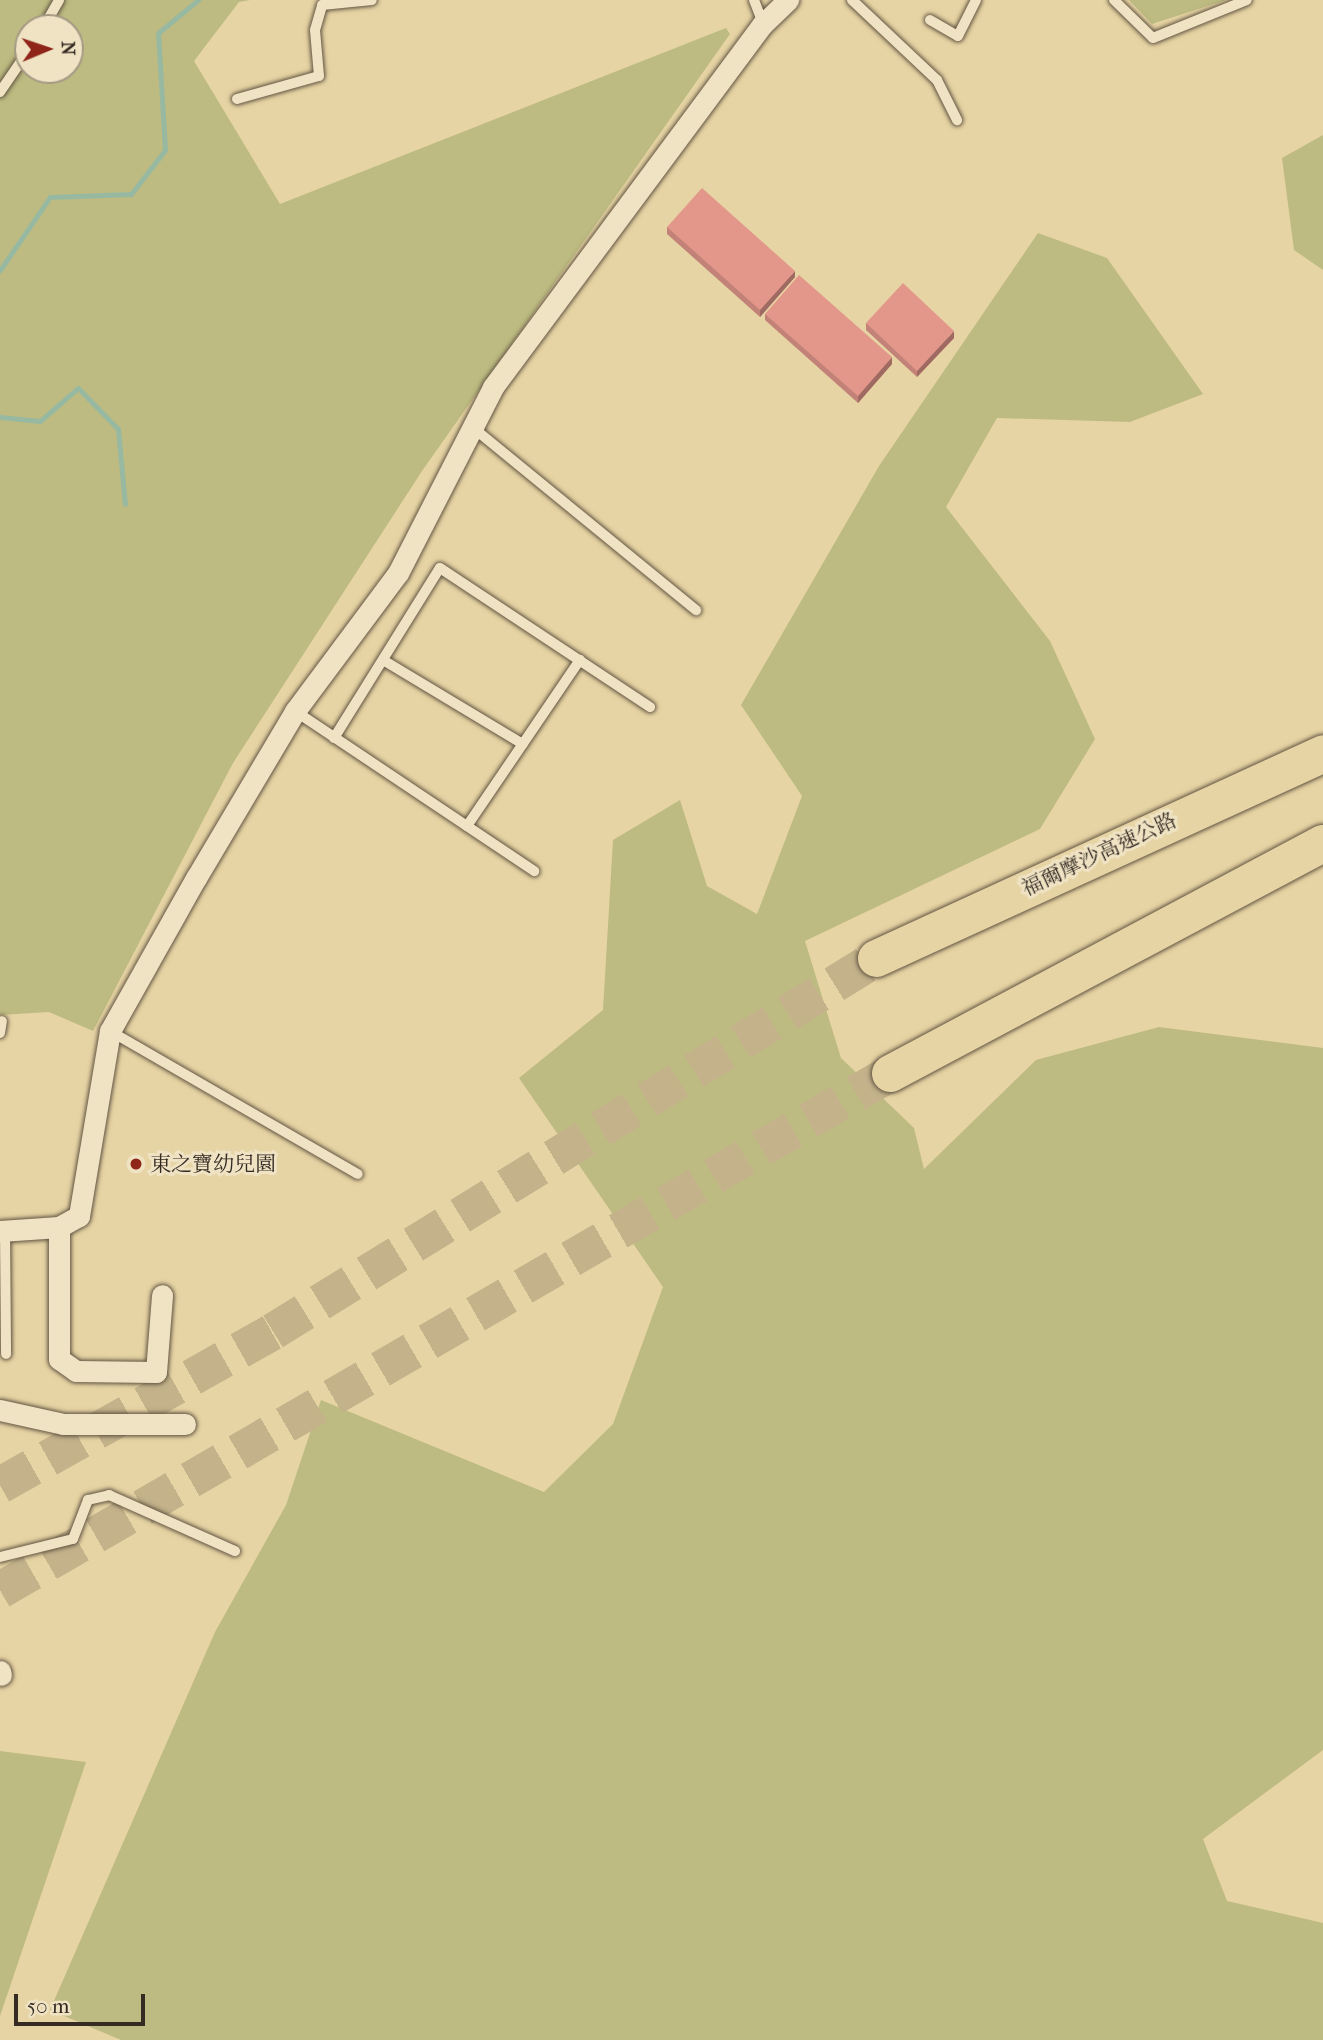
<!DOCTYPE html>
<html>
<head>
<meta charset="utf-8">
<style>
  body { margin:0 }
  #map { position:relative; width:1323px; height:2040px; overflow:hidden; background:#e7d4a4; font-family:"IM FELL French Canon","Noto Serif TC",serif }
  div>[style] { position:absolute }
  .green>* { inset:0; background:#bdbb81 }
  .stream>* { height:5px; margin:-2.5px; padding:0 2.5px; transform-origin:2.5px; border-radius:2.5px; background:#98b9a1 }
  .highway-tunnel>* { height:37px; margin-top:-18.5px; transform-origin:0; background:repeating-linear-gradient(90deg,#c3b28a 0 37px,transparent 0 55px) }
  .roads { filter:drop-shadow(0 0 2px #625543) drop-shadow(0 0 2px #625543) }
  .lane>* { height:10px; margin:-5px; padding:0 5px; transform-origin:5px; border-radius:5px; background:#efe3c4 }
  .street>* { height:21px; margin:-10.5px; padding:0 10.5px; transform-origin:10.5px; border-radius:10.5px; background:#efe3c4 }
  .highway>* { height:37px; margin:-18.5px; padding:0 18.5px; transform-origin:18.5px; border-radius:18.5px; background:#e7d4a4 }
  .wall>* { inset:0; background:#c38278 }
  .shaded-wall>* { inset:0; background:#9f6a61 }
  .building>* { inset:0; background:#e3978b }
  .dots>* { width:19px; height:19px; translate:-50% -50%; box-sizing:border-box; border:4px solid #efe3c4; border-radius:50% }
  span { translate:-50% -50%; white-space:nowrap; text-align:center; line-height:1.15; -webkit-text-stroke:6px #efe3c4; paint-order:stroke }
  .street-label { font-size:21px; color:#352b23 }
  .poi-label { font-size:21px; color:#352b23 }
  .left { translate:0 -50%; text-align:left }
  .north { position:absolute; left:14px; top:14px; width:70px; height:70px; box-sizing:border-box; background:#efe3c4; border:2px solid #a59984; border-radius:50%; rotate:88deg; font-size:19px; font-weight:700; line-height:28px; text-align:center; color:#352b23 }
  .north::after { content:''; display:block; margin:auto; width:24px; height:32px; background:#8f2418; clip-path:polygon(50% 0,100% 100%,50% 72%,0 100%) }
  .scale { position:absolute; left:14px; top:1994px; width:131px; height:32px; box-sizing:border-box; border:4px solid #352b23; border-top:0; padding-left:9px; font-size:21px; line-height:24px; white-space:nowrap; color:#352b23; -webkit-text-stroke:5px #efe3c4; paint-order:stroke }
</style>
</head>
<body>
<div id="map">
  <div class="green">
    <i style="clip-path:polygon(evenodd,0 0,250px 0,239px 2px,194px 61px,280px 204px,726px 28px,730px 34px,422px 471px,233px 763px,93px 1031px,49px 1012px,0 1015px,0 0,28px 28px,70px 28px,70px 70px,28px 70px,28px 28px)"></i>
    <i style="clip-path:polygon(1129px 0,1226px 0,1152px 24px)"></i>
    <i style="clip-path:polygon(1323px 135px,1323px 270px,1294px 250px,1282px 158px)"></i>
    <i style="clip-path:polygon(1038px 233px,1107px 258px,1203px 394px,1130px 422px,997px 418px,946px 507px,1050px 641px,1095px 739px,1040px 829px,805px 941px,841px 1058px,914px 1128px,924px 1169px,1036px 1060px,1159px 1027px,1323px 1048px,1323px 1750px,1203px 1839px,1227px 1901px,1323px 1923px,1323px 2040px,121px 2040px,50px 2010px,215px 1632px,286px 1505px,321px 1400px,544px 1492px,613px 1424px,663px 1287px,519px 1078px,603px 1010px,613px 840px,680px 800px,707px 886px,757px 914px,802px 796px,741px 705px,879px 466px)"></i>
    <i style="clip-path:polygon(0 1751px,86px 1762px,0 2016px)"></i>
  </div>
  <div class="stream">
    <i style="left:0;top:270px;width:88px;rotate:-55.6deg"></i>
    <i style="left:50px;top:197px;width:81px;rotate:-2.1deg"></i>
    <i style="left:131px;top:194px;width:56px;rotate:-52.3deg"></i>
    <i style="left:165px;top:150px;width:117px;rotate:-93.4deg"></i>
    <i style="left:158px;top:33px;width:52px;rotate:-39.5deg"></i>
    <i style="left:0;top:417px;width:40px;rotate:5.7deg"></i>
    <i style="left:40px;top:421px;width:50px;rotate:-41deg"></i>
    <i style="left:78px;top:388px;width:57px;rotate:45.7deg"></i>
    <i style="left:118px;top:429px;width:75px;rotate:84.7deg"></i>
  </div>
  <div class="highway-tunnel">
    <i style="left:0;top:1485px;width:313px;rotate:-29.4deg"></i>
    <i style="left:273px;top:1331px;width:709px;rotate:-31.74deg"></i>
    <i style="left:0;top:1590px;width:1029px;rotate:-30.15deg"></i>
  </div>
  <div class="roads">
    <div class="lane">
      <i style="left:754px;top:0;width:26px;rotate:69deg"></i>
      <i style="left:852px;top:0;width:117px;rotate:43.3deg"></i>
      <i style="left:937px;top:80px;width:45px;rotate:63.4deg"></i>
      <i style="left:1114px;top:0;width:54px;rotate:44.3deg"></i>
      <i style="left:1153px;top:38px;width:101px;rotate:-22deg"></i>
      <i style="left:930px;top:20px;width:32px;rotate:30deg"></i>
      <i style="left:958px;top:36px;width:40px;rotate:-63.4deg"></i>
      <i style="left:43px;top:28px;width:32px;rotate:-60deg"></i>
      <i style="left:0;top:92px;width:50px;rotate:-55.7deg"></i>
      <i style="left:237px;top:99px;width:85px;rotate:-15.7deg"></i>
      <i style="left:319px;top:76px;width:46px;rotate:-95deg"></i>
      <i style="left:315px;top:30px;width:26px;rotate:-74deg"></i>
      <i style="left:322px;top:5px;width:50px;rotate:-5.7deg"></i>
      <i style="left:471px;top:426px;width:291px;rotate:39.3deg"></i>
      <i style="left:383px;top:660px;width:163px;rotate:31deg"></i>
      <i style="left:295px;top:711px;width:288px;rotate:33.8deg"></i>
      <i style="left:334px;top:738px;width:200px;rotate:-58.1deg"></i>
      <i style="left:440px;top:568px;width:252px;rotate:33.5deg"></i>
      <i style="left:467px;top:826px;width:201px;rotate:-55.8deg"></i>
      <i style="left:110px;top:1031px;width:286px;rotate:30deg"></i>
      <i style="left:0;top:1033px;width:12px;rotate:-81deg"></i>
      <i style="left:5px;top:1231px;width:123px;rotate:89.5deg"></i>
      <i style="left:0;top:1557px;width:75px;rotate:-13.9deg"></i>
      <i style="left:73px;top:1539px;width:42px;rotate:-69deg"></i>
      <i style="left:88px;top:1500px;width:22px;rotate:-13deg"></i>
      <i style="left:109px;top:1495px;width:138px;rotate:24deg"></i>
    </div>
    <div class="street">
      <i style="left:59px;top:1227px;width:132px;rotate:90deg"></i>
      <i style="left:59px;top:1359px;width:21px;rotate:35deg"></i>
      <i style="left:76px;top:1371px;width:80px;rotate:0.7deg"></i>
      <i style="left:156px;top:1372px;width:77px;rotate:-85.5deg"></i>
      <i style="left:0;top:1231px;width:59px;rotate:-3.9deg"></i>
      <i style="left:59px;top:1227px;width:23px;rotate:-29deg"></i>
      <i style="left:79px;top:1216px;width:188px;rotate:-80.5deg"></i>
      <i style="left:110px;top:1031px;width:176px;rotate:-60.7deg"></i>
      <i style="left:196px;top:878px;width:194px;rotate:-59.3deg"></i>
      <i style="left:295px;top:711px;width:172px;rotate:-53.3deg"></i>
      <i style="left:398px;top:573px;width:209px;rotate:-62.9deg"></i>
      <i style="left:493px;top:387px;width:452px;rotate:-53.4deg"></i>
      <i style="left:763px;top:24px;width:35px;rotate:-44deg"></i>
      <i style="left:0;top:1410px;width:65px;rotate:12.5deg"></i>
      <i style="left:63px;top:1424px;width:122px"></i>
      <i style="left:0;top:1671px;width:4px;rotate:76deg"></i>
    </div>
    <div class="highway">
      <i style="left:876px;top:958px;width:492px;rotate:-24.6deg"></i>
      <i style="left:890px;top:1073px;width:490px;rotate:-28deg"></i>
    </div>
  </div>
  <div class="wall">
    <i style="clip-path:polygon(667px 227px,795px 277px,760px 317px,667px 234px)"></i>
    <i style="clip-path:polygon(765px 314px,892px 364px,858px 403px,765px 320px)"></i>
    <i style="clip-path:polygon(866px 323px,954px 338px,917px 377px,866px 330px)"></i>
  </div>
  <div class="shaded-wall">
    <i style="clip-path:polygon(795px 271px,795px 277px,760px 317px,760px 310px)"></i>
    <i style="clip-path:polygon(954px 331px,954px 338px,917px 377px,917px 371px)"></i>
    <i style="clip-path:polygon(892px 357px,892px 364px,858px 403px,858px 396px)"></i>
  </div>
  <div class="building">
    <i style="clip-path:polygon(702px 188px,795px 271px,760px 310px,667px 227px)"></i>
    <i style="clip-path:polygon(799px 275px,892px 357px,858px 396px,765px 314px)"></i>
    <i style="clip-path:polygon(903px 283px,954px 331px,917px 371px,866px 323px)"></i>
  </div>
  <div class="dots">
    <i style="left:136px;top:1164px;background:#8f2418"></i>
  </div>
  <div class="street-label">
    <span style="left:1099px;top:854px;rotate:-25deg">福爾摩沙高速公路</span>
  </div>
  <div class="poi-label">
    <span class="left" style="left:150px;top:1164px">東之寶幼兒園</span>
  </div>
  <div class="north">N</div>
  <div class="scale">50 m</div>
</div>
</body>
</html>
